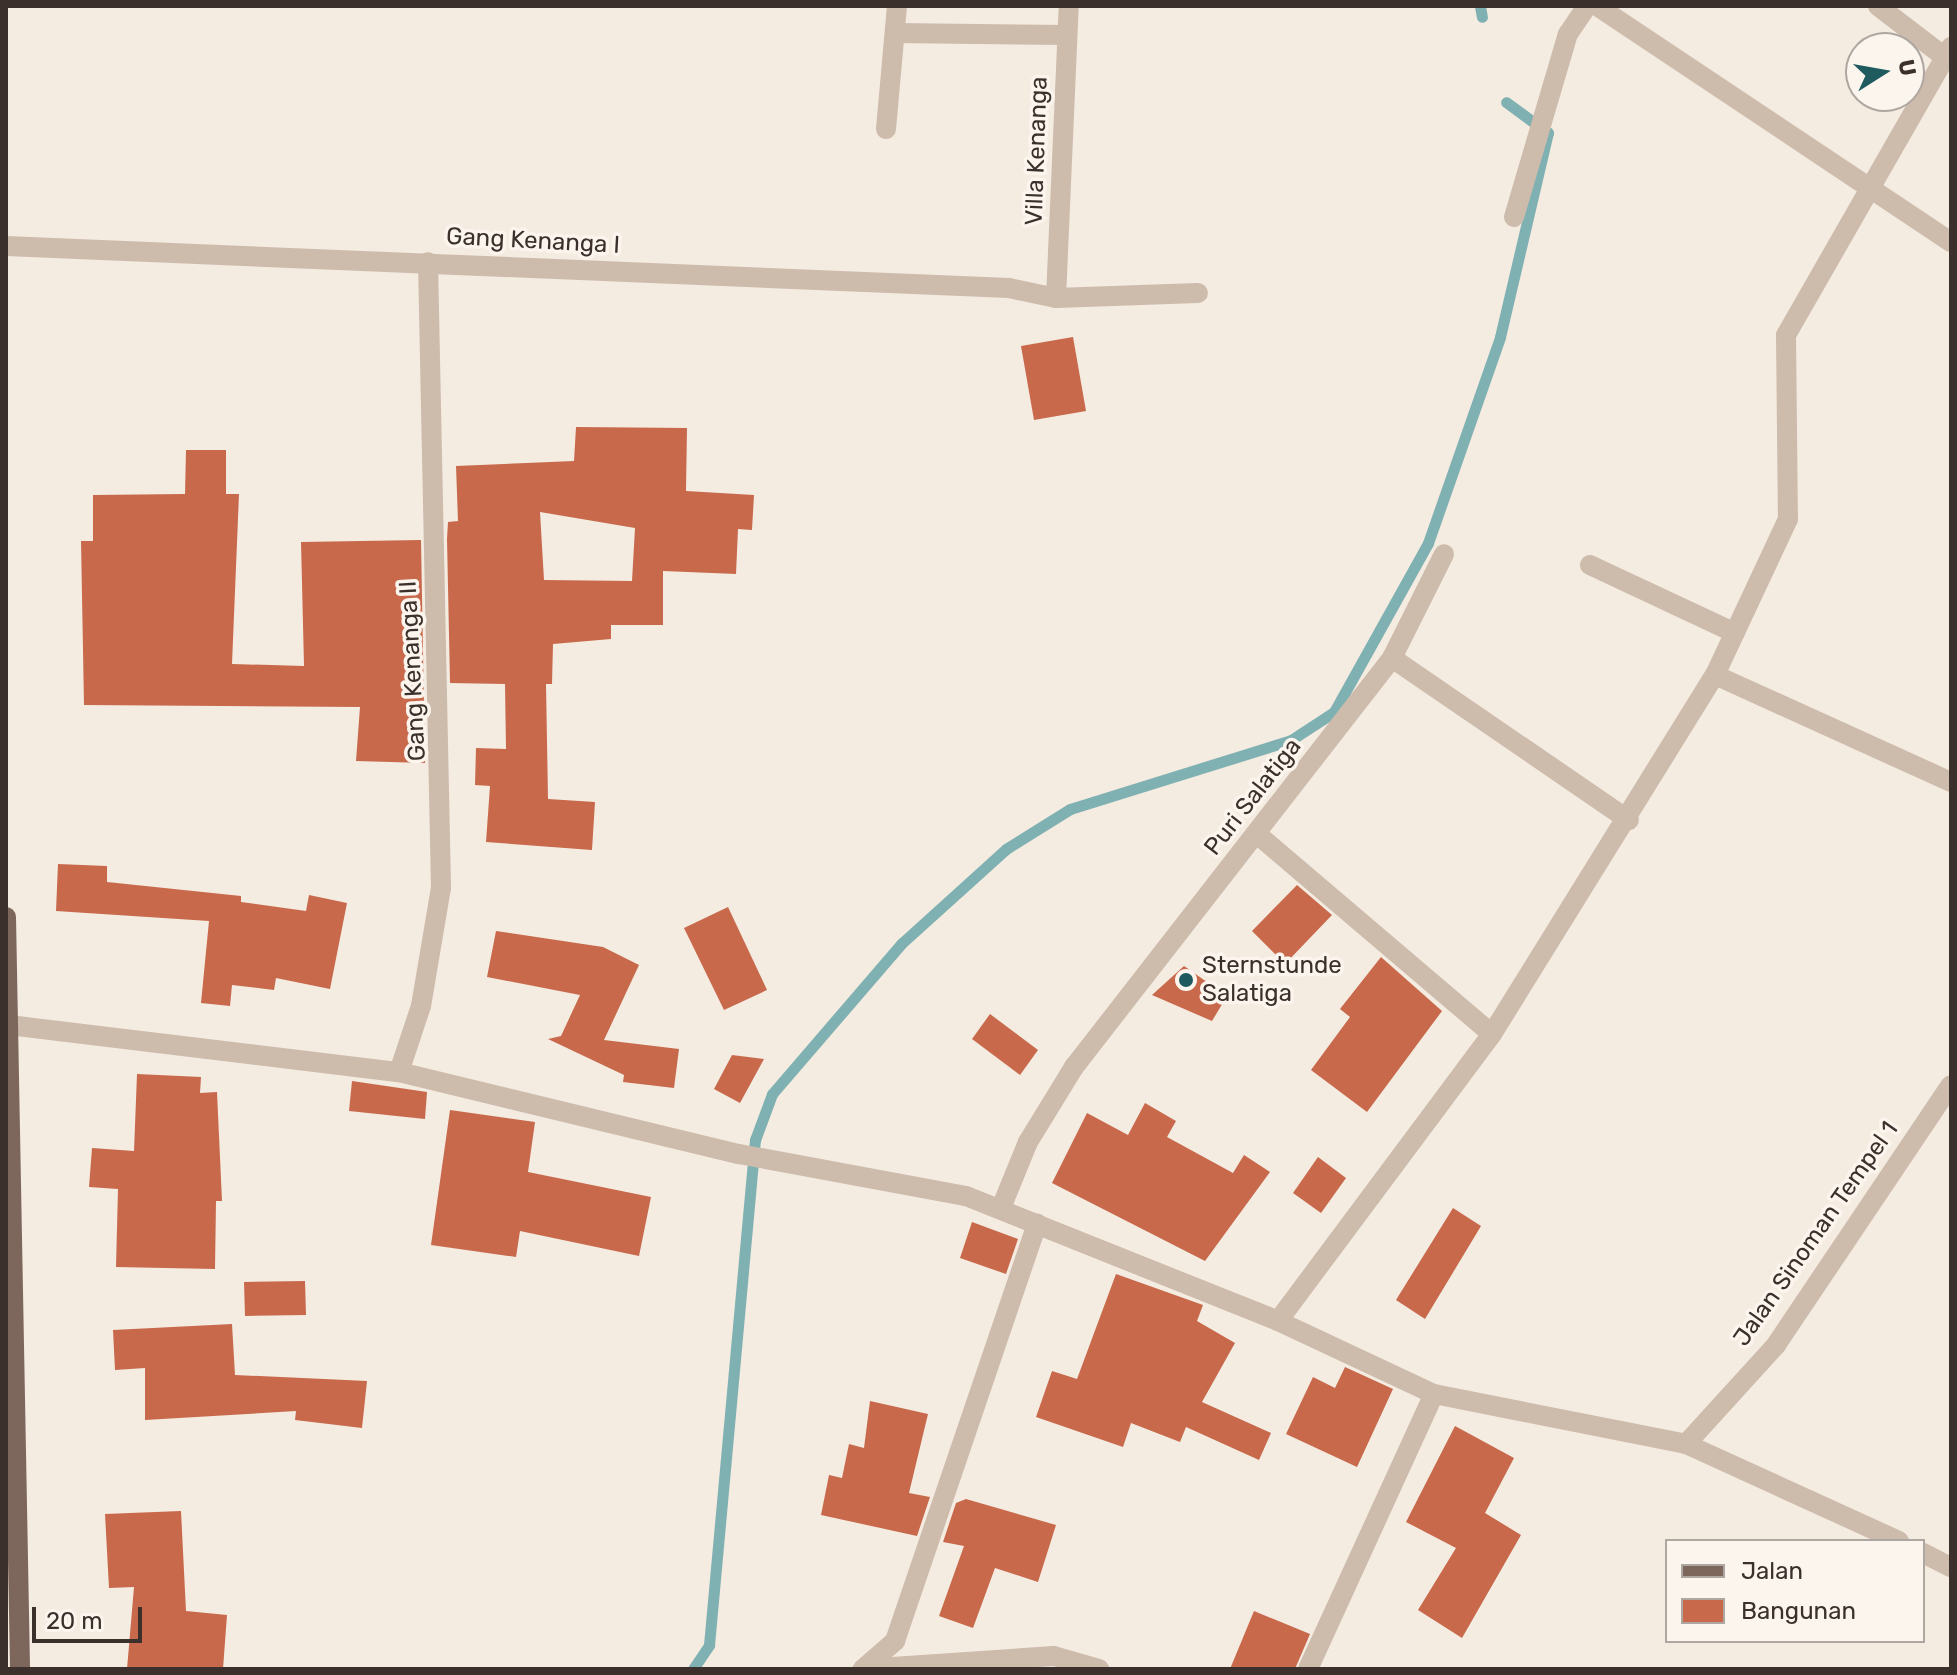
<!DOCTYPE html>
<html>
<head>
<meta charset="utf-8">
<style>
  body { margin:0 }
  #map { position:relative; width:1957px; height:1675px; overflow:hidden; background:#f4ebe1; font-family:Rubik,sans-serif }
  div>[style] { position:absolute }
  .stream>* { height:11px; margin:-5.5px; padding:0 5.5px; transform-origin:5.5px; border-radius:5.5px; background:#7fb0b2 }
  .building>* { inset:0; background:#c8694b }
  .minor>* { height:20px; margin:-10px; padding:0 10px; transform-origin:10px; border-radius:10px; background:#cdbbac }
  .major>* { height:20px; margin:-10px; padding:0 10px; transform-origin:10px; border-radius:10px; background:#7d675c }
  .dots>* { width:22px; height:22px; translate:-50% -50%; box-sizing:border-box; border:4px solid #fbf5ee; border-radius:50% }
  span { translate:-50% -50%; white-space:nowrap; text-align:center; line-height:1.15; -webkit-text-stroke:7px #fbf5ee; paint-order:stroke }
  .street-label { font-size:24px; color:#3b302b }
  .poi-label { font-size:24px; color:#3b302b }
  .left { translate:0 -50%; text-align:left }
  .frame { position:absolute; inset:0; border:8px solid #3b302b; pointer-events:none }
  .legend { position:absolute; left:1665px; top:1539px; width:260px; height:104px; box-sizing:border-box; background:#fbf5ee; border:2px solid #aea6a0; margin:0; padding:10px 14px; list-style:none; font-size:24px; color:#3b302b }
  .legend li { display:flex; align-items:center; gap:16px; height:40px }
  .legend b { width:40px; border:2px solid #aea6a0 }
  .north { position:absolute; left:1845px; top:32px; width:80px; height:80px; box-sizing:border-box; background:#fbf5ee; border:2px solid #aea6a0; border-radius:50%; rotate:79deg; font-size:22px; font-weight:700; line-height:32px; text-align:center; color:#3b302b }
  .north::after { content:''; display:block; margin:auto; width:28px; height:36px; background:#1f5a5e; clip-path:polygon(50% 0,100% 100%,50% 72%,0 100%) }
  .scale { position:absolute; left:32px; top:1607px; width:110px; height:36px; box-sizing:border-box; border:4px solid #3b302b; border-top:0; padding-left:10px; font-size:24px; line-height:28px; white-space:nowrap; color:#3b302b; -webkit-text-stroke:6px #fbf5ee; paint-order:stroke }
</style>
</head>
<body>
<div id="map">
  <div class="stream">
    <i style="left:1480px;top:6px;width:11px;rotate:80deg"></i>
    <i style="left:693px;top:1669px;width:29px;rotate:-56deg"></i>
    <i style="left:709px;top:1645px;width:507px;rotate:-84.8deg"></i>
    <i style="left:755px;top:1140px;width:49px;rotate:-69.7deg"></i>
    <i style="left:772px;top:1094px;width:199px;rotate:-49.3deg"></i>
    <i style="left:902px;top:943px;width:140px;rotate:-42.1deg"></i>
    <i style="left:1006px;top:849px;width:75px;rotate:-32deg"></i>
    <i style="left:1070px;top:809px;width:232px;rotate:-17.3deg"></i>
    <i style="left:1291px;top:740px;width:51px;rotate:-33.1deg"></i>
    <i style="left:1334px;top:712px;width:193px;rotate:-60.9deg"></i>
    <i style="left:1428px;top:543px;width:218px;rotate:-70.7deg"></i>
    <i style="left:1500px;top:337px;width:210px;rotate:-76.8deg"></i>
    <i style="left:1548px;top:133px;width:52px;rotate:-143.6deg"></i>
  </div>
  <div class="building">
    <i style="clip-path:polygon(1073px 337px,1086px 411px,1034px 420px,1021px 346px)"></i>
    <i style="clip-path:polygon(evenodd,576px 427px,687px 428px,686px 491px,754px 495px,752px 530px,738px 529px,736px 574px,663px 571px,663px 625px,611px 625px,611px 639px,553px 644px,552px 684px,546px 684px,548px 799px,595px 802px,592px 850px,486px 842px,490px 786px,475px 785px,476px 748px,506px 749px,505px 684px,450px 683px,447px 539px,448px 522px,458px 521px,456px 466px,574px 461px,576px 427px,540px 512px,635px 528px,632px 581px,544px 580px,540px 512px)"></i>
    <i style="clip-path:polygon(186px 450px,226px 450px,226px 494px,239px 494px,232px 664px,304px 666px,301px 542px,421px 540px,425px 763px,356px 761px,360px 707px,84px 705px,81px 541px,93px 541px,93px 495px,185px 494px)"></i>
    <i style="clip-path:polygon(58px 864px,107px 866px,107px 882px,241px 896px,241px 902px,306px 911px,309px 895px,347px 903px,330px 989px,276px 978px,274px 990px,232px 985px,230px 1006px,201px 1003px,209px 921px,56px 911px)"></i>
    <i style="clip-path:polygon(1297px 885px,1332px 915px,1285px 964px,1252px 931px)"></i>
    <i style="clip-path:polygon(728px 907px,767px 990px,724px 1010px,684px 928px)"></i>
    <i style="clip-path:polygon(496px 931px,603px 947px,639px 965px,604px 1040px,679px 1049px,674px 1088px,623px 1082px,624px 1075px,548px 1039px,561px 1036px,580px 995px,487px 977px)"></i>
    <i style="clip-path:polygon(1381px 957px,1442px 1011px,1367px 1112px,1311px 1070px,1350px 1017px,1340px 1009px)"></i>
    <i style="clip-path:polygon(1184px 966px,1227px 996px,1212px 1021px,1152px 995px)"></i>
    <i style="clip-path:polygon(990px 1014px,1038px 1050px,1020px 1075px,972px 1039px)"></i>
    <i style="clip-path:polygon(732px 1055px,764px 1059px,740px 1103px,714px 1089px)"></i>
    <i style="clip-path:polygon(137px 1074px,201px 1077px,200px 1093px,217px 1092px,222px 1201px,216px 1201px,215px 1269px,116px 1267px,118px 1189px,89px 1187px,92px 1148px,134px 1151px)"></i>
    <i style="clip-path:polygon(352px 1081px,427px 1092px,425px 1119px,349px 1111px)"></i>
    <i style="clip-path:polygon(1145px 1103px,1176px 1121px,1167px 1137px,1233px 1173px,1244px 1155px,1270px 1172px,1205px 1261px,1052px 1183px,1087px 1113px,1128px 1135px)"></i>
    <i style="clip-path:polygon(450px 1110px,535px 1122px,528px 1172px,651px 1197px,639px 1256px,520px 1231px,516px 1257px,431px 1245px)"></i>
    <i style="clip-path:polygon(1318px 1157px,1346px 1178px,1321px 1213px,1293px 1193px)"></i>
    <i style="clip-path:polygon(1453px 1208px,1481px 1226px,1425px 1319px,1396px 1300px)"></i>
    <i style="clip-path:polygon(972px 1222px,1018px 1239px,1006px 1274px,960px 1258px)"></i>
    <i style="clip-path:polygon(1116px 1274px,1203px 1305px,1197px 1321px,1235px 1343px,1202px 1402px,1271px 1433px,1259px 1460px,1186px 1427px,1180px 1442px,1131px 1423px,1123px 1447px,1036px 1417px,1052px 1371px,1077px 1379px)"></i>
    <i style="clip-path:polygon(305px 1281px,306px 1315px,245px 1316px,244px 1282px)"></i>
    <i style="clip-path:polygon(232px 1324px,235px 1375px,367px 1381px,362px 1428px,295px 1420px,296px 1411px,145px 1420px,145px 1368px,115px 1370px,113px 1330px)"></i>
    <i style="clip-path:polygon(1345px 1367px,1393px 1389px,1357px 1467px,1286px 1434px,1313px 1377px,1335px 1388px)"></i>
    <i style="clip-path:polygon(870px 1401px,928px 1414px,909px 1493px,930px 1497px,917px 1536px,821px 1515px,829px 1475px,842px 1478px,849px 1444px,864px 1448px)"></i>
    <i style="clip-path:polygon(1455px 1426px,1514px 1458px,1485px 1513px,1521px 1535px,1462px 1638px,1418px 1610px,1456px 1548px,1406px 1522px)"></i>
    <i style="clip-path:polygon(966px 1499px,1056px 1525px,1038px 1582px,995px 1568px,973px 1628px,939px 1616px,964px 1546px,943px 1542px,956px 1503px)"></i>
    <i style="clip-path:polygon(181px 1511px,186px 1611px,227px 1615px,223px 1669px,127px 1669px,134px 1587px,109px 1588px,105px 1514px)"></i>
    <i style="clip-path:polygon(1254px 1611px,1310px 1634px,1295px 1669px,1230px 1669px)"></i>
  </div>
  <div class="minor">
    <i style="left:1597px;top:6px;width:425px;rotate:33.7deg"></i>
    <i style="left:1878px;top:6px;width:81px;rotate:37.4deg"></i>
    <i style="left:895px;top:33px;width:172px;rotate:0.7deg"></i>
    <i style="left:1951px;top:47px;width:332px;rotate:119.8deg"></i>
    <i style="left:1786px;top:335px;width:184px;rotate:89.4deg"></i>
    <i style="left:1788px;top:519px;width:172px;rotate:115.1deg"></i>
    <i style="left:1715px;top:675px;width:259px;rotate:24.4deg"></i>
    <i style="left:886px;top:129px;width:123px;rotate:-84.9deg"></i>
    <i style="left:1514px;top:217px;width:191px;rotate:-73.6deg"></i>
    <i style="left:1568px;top:34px;width:34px;rotate:-56deg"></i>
    <i style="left:6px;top:246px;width:1004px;rotate:2.4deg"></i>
    <i style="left:1009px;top:288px;width:48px;rotate:12deg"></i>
    <i style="left:1056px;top:298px;width:142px;rotate:-2deg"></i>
    <i style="left:1056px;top:298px;width:292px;rotate:-87.5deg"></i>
    <i style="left:1590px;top:565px;width:160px;rotate:25.1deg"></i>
    <i style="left:1392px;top:658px;width:116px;rotate:-63.4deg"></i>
    <i style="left:1258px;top:835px;width:307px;rotate:40.4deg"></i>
    <i style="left:9px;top:1025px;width:393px;rotate:6.9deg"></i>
    <i style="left:399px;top:1072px;width:350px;rotate:13.6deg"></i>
    <i style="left:739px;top:1154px;width:231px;rotate:10.5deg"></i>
    <i style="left:966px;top:1196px;width:336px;rotate:21.8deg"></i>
    <i style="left:1278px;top:1321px;width:172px;rotate:25.1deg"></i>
    <i style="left:1434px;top:1394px;width:257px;rotate:11.2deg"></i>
    <i style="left:1686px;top:1444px;width:234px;rotate:24.5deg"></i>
    <i style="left:399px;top:1072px;width:70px;rotate:-71.6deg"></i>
    <i style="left:421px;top:1006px;width:120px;rotate:-80.4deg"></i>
    <i style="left:441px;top:888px;width:626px;rotate:-91.19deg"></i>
    <i style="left:1001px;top:1208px;width:71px;rotate:-67.8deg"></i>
    <i style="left:1028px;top:1142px;width:88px;rotate:-58.5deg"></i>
    <i style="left:1074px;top:1067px;width:518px;rotate:-52.13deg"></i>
    <i style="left:1392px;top:658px;width:287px;rotate:34.4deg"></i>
    <i style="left:1278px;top:1321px;width:358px;rotate:-53.3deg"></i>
    <i style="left:1492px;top:1034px;width:423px;rotate:-58.2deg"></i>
    <i style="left:1686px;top:1444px;width:134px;rotate:-47.7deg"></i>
    <i style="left:1776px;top:1345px;width:313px;rotate:-56.1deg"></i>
    <i style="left:1923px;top:1553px;width:31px;rotate:27deg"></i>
    <i style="left:863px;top:1669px;width:43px;rotate:-41.2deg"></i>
    <i style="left:895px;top:1641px;width:441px;rotate:-71.2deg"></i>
    <i style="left:863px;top:1669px;width:191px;rotate:-3.9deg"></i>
    <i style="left:1054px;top:1656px;width:47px;rotate:16.1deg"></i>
    <i style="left:1308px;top:1669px;width:302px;rotate:-65.4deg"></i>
  </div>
  <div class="major">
    <i style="left:6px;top:917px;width:752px;rotate:88.93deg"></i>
  </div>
  <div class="dots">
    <i style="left:1186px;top:980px;background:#1f5a5e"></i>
  </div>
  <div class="street-label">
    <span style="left:1037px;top:151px;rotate:-88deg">Villa Kenanga</span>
    <span style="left:533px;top:241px;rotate:3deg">Gang Kenanga I</span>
    <span style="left:413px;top:671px;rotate:-93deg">Gang Kenanga II</span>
    <span style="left:1253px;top:797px;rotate:-52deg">Puri Salatiga</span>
    <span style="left:1816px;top:1234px;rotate:-55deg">Jalan Sinoman Tempel 1</span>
  </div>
  <div class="poi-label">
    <span class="left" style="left:1202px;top:980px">Sternstunde<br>Salatiga</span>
  </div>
  <div class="frame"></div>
  <ul class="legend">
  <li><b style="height:10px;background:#7d675c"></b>Jalan</li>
  <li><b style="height:22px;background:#c8694b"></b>Bangunan</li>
  </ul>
  <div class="north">U</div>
  <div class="scale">20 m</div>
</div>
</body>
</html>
